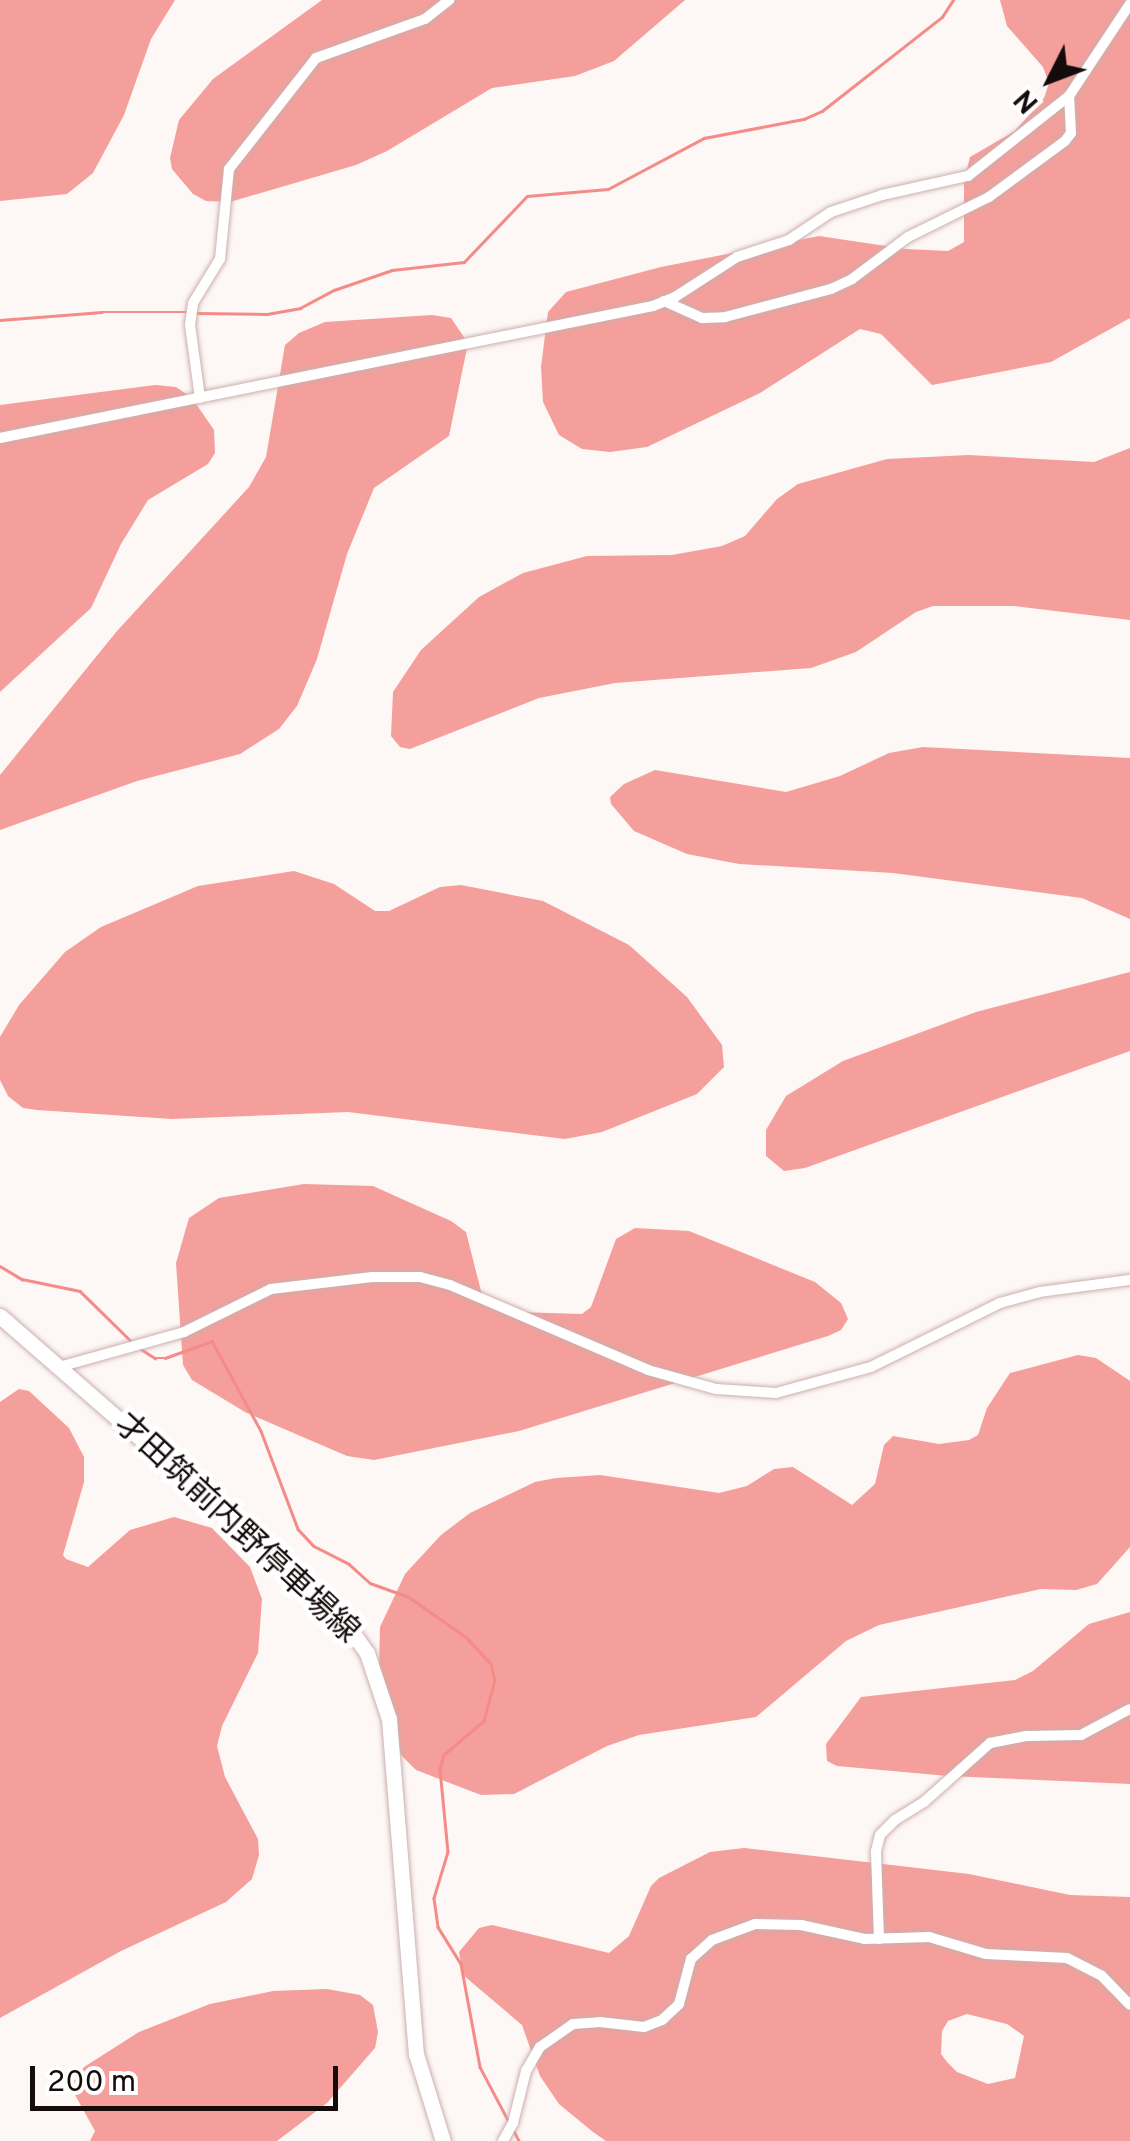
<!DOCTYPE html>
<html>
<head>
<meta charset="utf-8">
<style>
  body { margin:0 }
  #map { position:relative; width:1130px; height:2141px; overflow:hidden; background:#fdf7f6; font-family:Overpass,"Noto Sans JP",sans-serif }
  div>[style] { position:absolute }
  .forest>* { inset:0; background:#f49f9b }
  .stream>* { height:2.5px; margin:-1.25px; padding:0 1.25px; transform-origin:1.25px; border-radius:1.25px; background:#f48b87 }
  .roads { filter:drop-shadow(0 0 2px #ccafad) drop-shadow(0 0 2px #ccafad) }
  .street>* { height:10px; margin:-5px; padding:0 5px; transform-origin:5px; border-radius:5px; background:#fff }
  .secondary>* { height:15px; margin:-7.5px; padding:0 7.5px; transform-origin:7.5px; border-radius:7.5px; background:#fff }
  span { translate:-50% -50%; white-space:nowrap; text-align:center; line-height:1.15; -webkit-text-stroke:10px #fff; paint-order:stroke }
  .street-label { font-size:32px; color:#150b0b }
  .north { position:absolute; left:1000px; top:30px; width:100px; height:100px; -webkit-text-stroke:8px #fff; paint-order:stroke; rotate:228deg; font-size:28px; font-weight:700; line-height:40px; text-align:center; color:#150b0b }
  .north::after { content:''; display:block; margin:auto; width:35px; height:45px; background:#150b0b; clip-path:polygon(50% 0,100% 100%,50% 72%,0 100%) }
  .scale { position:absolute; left:30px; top:2066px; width:308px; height:45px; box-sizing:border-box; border:5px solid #150b0b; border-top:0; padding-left:12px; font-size:30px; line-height:35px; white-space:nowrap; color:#150b0b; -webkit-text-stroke:8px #fff; paint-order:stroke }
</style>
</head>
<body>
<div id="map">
  <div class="forest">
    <i style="clip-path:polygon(0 0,175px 0,151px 39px,124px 115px,93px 173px,67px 194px,0 201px)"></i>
    <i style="clip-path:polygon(322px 0,685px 0,614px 61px,575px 76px,492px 88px,387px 151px,356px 165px,230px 202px,206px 201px,193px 194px,172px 169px,170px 158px,179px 120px,213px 79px)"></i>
    <i style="clip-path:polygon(1000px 0,1130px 0,1130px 318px,1051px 362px,932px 385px,881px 334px,860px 329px,760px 393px,647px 447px,610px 452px,582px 449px,559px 435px,543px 402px,541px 367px,548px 312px,566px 292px,661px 267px,819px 236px,906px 249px,948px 251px,964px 242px,964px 181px,970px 157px,1015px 131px,1044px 98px,1049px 83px,1043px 67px,1007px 26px)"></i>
    <i style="clip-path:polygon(432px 315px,451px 318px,468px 343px,449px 436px,374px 488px,347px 554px,317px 659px,297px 706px,279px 729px,240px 754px,137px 781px,0 830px,0 775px,117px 631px,249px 487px,266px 457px,285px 345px,299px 333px,325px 322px)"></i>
    <i style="clip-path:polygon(155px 385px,176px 387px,192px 398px,214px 430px,215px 453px,208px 464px,148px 500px,121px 544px,91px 608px,0 692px,0 405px)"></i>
    <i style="clip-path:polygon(1130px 448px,1130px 620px,1014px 606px,933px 606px,916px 612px,856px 652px,811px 668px,615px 683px,539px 698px,410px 749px,400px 747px,391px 736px,393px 692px,421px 650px,479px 597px,523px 573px,587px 556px,672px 555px,722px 546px,745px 536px,777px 499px,798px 484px,887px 459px,969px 455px,1094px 462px)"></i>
    <i style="clip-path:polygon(923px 747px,1130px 758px,1130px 919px,1082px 898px,893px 873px,739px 864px,687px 854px,634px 831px,611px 804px,610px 797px,624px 784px,655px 770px,786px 792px,840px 776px,889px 753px)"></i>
    <i style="clip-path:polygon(294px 871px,334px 884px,375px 911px,389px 911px,440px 887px,461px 885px,543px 901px,629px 945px,687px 997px,722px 1045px,724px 1067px,697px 1094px,602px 1132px,565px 1139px,348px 1112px,172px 1119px,37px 1110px,23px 1108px,8px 1096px,0 1080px,0 1037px,19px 1005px,65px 952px,101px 927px,198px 886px)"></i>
    <i style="clip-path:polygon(1130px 972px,1130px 1051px,805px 1168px,784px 1171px,766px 1156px,766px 1130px,786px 1096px,843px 1061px,976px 1012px)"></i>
    <i style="clip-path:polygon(304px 1184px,373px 1186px,451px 1221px,466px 1232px,481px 1291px,488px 1301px,516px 1312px,582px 1314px,591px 1307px,616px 1239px,635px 1228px,689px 1231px,815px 1282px,841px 1303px,848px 1319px,841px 1330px,828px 1336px,519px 1431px,374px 1460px,347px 1456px,245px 1412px,192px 1380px,183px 1365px,176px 1263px,189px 1218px,219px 1198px)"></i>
    <i style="clip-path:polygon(1078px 1355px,1096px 1358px,1130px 1381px,1130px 1547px,1097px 1584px,1076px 1590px,1041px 1589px,879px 1625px,846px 1641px,756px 1717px,639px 1735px,607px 1746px,514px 1794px,481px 1795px,416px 1770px,401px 1755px,379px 1667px,380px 1627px,405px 1574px,441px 1535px,470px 1513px,535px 1482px,556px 1478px,600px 1475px,719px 1493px,747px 1486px,774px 1469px,793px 1467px,852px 1505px,875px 1484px,884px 1445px,893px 1436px,939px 1444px,969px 1440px,978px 1435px,987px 1408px,1010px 1373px)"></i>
    <i style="clip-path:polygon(19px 1389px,29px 1391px,69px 1428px,84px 1457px,84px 1482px,63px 1555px,66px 1559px,88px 1567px,130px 1530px,174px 1517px,212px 1528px,250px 1567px,262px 1599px,258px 1653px,222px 1726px,217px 1746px,225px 1777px,258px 1839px,259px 1855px,252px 1879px,226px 1902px,121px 1951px,0 2018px,0 1402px)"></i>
    <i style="clip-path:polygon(1130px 1612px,1130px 1784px,948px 1776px,837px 1766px,827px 1761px,826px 1744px,861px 1697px,1015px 1680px,1033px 1671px,1089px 1624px)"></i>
    <i style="clip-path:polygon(evenodd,744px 1848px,969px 1874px,1070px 1895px,1130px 1897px,1130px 2141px,606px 2141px,593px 2132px,559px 2104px,540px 2076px,522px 2025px,463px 1975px,459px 1952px,479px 1928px,492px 1925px,609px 1953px,629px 1936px,651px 1886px,659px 1878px,710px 1852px,744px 1848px,967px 2014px,1007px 2024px,1024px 2036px,1015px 2078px,988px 2084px,957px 2072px,947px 2062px,941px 2054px,942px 2031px,948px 2021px,967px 2014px)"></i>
    <i style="clip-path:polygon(327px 1989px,360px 1995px,373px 2005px,378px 2032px,375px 2048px,327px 2103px,277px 2141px,90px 2141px,95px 2131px,70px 2086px,84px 2067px,139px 2032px,210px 2004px,273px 1991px)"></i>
  </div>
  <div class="stream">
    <i style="left:196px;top:313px;width:71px;rotate:0.8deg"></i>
    <i style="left:267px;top:314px;width:34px;rotate:-10deg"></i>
    <i style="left:300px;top:308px;width:38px;rotate:-28deg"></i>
    <i style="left:334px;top:290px;width:61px;rotate:-19deg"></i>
    <i style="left:392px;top:270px;width:72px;rotate:-6.3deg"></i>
    <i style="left:464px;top:262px;width:91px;rotate:-46.3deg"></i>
    <i style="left:527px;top:196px;width:81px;rotate:-4.9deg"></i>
    <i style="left:608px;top:189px;width:109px;rotate:-28deg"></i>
    <i style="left:704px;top:138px;width:102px;rotate:-10.8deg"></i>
    <i style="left:804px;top:119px;width:20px;rotate:-24deg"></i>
    <i style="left:822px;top:111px;width:152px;rotate:-38.1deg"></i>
    <i style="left:942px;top:17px;width:20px;rotate:-57deg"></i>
    <i style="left:0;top:320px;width:102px;rotate:-4.5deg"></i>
    <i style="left:102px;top:312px;width:86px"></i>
    <i style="left:0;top:1266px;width:26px;rotate:31deg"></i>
    <i style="left:22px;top:1279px;width:59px;rotate:11.7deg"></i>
    <i style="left:80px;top:1291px;width:71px;rotate:44.4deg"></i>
    <i style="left:141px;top:1349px;width:17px;rotate:33deg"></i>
    <i style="left:155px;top:1358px;width:10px"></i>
    <i style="left:165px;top:1358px;width:50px;rotate:-19.9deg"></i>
    <i style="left:212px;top:1341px;width:102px;rotate:61.4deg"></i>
    <i style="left:261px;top:1431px;width:105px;rotate:69.3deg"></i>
    <i style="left:298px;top:1529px;width:23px;rotate:47deg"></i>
    <i style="left:314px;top:1546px;width:39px;rotate:27deg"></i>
    <i style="left:349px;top:1564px;width:28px;rotate:42deg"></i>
    <i style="left:370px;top:1583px;width:41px;rotate:19.7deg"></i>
    <i style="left:409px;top:1597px;width:70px;rotate:35.1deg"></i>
    <i style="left:466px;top:1637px;width:37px;rotate:47deg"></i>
    <i style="left:491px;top:1664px;width:16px;rotate:76deg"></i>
    <i style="left:495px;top:1680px;width:42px;rotate:105deg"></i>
    <i style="left:484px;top:1721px;width:52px;rotate:139.6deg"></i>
    <i style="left:444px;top:1755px;width:15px;rotate:106deg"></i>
    <i style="left:440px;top:1769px;width:83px;rotate:84.5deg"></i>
    <i style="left:448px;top:1852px;width:48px;rotate:106.9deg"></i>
    <i style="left:434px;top:1898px;width:29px;rotate:82deg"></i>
    <i style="left:438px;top:1927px;width:44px;rotate:58.1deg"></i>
    <i style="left:461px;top:1964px;width:105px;rotate:79.5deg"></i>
    <i style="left:480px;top:2067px;width:62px;rotate:62.2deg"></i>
    <i style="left:513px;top:2129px;width:13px;rotate:63deg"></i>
  </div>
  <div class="roads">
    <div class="street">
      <i style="left:664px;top:301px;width:42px;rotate:24.1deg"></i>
      <i style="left:702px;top:318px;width:23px;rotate:-2deg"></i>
      <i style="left:725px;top:317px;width:110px;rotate:-14.8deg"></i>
      <i style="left:831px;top:289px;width:23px;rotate:-25deg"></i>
      <i style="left:852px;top:279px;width:70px;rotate:-36.9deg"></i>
      <i style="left:908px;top:237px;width:90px;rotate:-26.3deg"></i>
      <i style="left:989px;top:197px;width:94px;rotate:-36.4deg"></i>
      <i style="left:1065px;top:141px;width:10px;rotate:-53deg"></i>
      <i style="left:1071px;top:133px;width:37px;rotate:-93deg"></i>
      <i style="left:200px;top:398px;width:74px;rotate:-97.8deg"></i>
      <i style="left:190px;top:325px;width:22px;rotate:-82deg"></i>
      <i style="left:193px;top:303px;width:52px;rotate:-58.5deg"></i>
      <i style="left:220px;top:259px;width:90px;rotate:-84.3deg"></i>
      <i style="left:229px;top:169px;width:141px;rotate:-51.9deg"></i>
      <i style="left:316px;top:58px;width:116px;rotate:-19.7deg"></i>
      <i style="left:425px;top:19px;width:31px;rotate:-38deg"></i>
      <i style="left:0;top:438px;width:666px;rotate:-11.43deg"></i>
      <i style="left:653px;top:306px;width:24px;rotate:-22deg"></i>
      <i style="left:675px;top:297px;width:74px;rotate:-32.8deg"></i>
      <i style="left:737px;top:257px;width:55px;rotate:-18.1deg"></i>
      <i style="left:789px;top:240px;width:50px;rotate:-33.7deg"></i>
      <i style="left:831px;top:212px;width:54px;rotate:-18.4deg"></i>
      <i style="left:882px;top:195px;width:88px;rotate:-12.5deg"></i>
      <i style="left:968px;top:176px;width:129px;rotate:-38.4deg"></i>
      <i style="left:1069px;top:96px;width:110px;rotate:-56.5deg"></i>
      <i style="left:59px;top:1367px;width:130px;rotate:-15.6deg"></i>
      <i style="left:184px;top:1332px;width:97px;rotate:-26.3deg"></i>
      <i style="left:271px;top:1289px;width:102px;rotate:-6.8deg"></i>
      <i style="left:372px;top:1277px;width:48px"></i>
      <i style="left:420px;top:1277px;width:31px;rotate:15deg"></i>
      <i style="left:450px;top:1285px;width:215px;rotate:23.2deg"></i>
      <i style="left:648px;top:1370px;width:71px;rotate:15.6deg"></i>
      <i style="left:716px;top:1389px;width:60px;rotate:3.8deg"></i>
      <i style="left:776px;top:1393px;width:98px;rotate:-15.3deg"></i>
      <i style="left:871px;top:1367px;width:144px;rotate:-26.4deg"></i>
      <i style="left:1000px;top:1303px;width:41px;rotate:-15.4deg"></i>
      <i style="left:1040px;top:1292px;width:91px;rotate:-7.6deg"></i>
      <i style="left:879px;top:1939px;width:88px;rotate:-92deg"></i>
      <i style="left:876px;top:1851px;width:16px;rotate:-76deg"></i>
      <i style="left:880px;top:1835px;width:21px;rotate:-45deg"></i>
      <i style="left:895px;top:1820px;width:34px;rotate:-32deg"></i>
      <i style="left:924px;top:1802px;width:89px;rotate:-41.8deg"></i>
      <i style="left:990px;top:1743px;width:38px;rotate:-11deg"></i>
      <i style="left:1027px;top:1736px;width:54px;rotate:-1.1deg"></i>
      <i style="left:1081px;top:1735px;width:55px;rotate:-28deg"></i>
      <i style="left:503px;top:2141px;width:21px;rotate:-61deg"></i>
      <i style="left:513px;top:2123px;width:54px;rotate:-76deg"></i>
      <i style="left:526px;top:2071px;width:28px;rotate:-60deg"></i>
      <i style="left:540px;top:2047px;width:40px;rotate:-34.9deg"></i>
      <i style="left:573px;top:2024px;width:27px;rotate:-4deg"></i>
      <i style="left:600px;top:2022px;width:44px;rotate:6.5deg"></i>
      <i style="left:644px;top:2027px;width:19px;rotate:-21deg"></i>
      <i style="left:662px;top:2020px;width:23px;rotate:-43deg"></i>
      <i style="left:679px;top:2004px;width:47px;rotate:-75.1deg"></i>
      <i style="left:691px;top:1959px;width:28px;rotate:-42deg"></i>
      <i style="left:712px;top:1940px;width:46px;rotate:-20.4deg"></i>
      <i style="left:755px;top:1924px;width:46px;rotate:1.2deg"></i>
      <i style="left:801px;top:1925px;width:66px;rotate:12.3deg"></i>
      <i style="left:865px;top:1939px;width:64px;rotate:-1.8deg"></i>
      <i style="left:929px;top:1937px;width:59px;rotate:16.6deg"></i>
      <i style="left:986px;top:1954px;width:81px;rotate:2.8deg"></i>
      <i style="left:1067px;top:1958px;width:39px;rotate:27deg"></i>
      <i style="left:1102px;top:1976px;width:40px;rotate:46deg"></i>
    </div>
    <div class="secondary">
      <i style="left:0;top:1316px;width:388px;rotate:41.1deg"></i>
      <i style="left:292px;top:1571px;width:78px;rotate:44.5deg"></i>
      <i style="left:348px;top:1626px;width:33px;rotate:55deg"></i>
      <i style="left:367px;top:1653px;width:70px;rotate:71.6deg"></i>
      <i style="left:389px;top:1719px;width:336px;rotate:85.4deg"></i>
      <i style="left:416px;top:2054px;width:91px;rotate:72.8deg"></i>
    </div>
  </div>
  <div class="street-label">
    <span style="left:236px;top:1529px;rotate:43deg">才田筑前内野停車場線</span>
  </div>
  <div class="north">N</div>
  <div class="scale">200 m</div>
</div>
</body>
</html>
